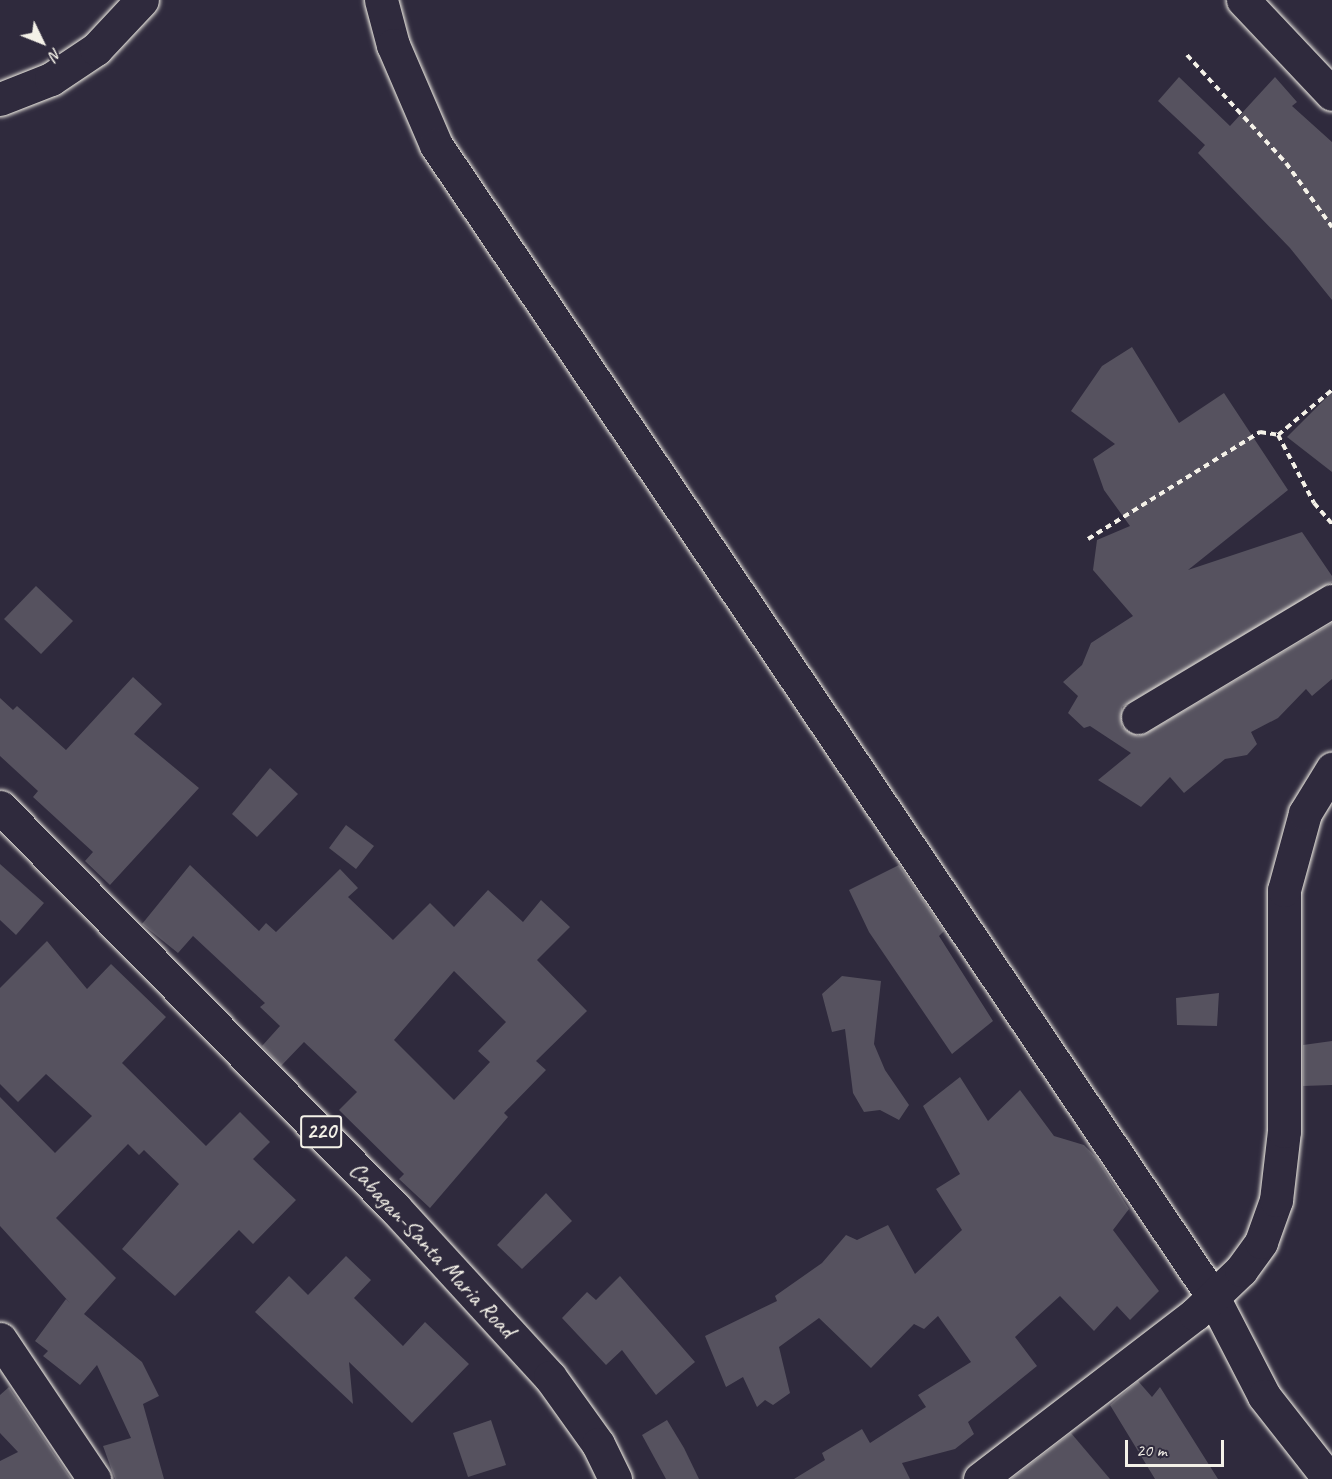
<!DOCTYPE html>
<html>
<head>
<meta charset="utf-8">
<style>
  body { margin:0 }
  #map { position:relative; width:1332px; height:1479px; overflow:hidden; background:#2f2a3d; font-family:Caveat,sans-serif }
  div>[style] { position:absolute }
  .building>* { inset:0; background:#56525f }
  .path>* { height:4px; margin-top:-2px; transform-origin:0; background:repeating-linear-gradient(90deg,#f4f1e8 0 6px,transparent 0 10.5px) }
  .roads { filter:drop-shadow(0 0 2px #f4f1e8) drop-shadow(0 0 2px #f4f1e8) }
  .minor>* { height:33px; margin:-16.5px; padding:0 16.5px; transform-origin:16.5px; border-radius:16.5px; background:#2f2a3d }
  .major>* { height:33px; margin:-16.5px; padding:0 16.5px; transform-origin:16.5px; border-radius:16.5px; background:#2f2a3d }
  span { translate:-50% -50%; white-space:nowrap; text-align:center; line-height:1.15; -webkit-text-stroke:4.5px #2f2a3d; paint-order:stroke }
  .shield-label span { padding:2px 4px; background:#2f2a3d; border:2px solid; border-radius:4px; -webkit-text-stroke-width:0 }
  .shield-label { font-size:22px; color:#f4f1e8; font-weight:700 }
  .street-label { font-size:24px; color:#f4f1e8 }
  .north { position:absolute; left:12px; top:12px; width:60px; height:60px; -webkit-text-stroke:4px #2f2a3d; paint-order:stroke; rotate:133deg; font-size:16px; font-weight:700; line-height:24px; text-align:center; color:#f4f1e8 }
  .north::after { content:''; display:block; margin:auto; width:21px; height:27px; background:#f4f1e8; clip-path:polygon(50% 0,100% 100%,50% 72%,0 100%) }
  .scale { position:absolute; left:1125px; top:1440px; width:99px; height:27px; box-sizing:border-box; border:3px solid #f4f1e8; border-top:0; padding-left:8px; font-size:18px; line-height:21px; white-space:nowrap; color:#f4f1e8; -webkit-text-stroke:4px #2f2a3d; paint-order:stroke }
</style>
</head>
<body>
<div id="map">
  <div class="building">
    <i style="clip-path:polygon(1179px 77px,1230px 126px,1275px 77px,1297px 102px,1292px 106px,1332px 142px,1332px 300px,1290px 248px,1198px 153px,1205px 145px,1158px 101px)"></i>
    <i style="clip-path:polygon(1132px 347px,1179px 423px,1224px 393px,1288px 490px,1188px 570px,1302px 532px,1332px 576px,1332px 582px,1122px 707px,1122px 727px,1138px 736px,1147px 733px,1332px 623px,1332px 679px,1312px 696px,1306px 689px,1278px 718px,1251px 732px,1257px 744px,1247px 755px,1225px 759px,1184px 793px,1170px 777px,1141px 807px,1098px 780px,1131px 753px,1090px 726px,1084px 728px,1068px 713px,1078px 696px,1063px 682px,1082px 665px,1091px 643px,1133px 616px,1093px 570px,1097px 540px,1130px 526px,1104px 490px,1093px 459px,1115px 444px,1071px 411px,1102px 366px)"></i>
    <i style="clip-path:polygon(1332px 392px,1332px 472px,1287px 437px)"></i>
    <i style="clip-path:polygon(36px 586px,73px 621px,41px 654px,4px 619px)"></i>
    <i style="clip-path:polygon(133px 677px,162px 704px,134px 734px,199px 788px,110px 885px,85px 861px,93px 852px,33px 797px,38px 791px,0 756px,0 698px,13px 710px,17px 706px,66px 750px)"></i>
    <i style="clip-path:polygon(270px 768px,298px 794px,257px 837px,232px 814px)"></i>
    <i style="clip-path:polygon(346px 825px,374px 846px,356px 869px,329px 848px)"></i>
    <i style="clip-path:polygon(0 864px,44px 903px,16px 935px,0 920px)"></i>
    <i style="clip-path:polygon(evenodd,190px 865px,259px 931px,266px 923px,276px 932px,340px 869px,358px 888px,348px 897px,393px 940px,430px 903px,454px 927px,488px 890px,523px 922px,541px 900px,570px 927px,537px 960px,587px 1011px,536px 1061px,546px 1070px,504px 1113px,508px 1117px,430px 1208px,399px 1179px,404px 1174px,339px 1110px,357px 1092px,304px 1042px,281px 1066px,262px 1046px,280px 1026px,260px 1007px,265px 1003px,193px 936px,178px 953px,142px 924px,190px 865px,454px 971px,506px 1022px,478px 1051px,490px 1062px,454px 1100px,394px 1040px,454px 971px)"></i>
    <i style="clip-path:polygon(899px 865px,944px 931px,939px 936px,993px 1021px,952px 1054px,869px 932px,849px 890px)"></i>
    <i style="clip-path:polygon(47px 941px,87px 989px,111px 964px,166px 1017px,122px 1063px,206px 1146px,240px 1112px,270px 1142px,253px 1159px,296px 1200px,253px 1244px,239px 1230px,175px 1296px,122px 1249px,179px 1184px,144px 1150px,139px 1155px,128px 1144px,56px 1218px,116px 1278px,84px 1314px,142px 1362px,159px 1396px,143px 1404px,164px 1479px,115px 1479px,103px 1446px,131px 1438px,97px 1365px,80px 1385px,43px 1356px,48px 1351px,35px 1341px,66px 1299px,70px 1303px,0 1226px,0 1097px,55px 1153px,92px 1116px,46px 1074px,18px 1102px,0 1084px,0 988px)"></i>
    <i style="clip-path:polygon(842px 976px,881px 981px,874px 1044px,885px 1070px,909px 1105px,899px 1120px,880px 1110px,864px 1112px,853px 1093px,845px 1029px,832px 1032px,822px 994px)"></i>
    <i style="clip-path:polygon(1219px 993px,1217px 1026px,1177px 1025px,1176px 998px)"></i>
    <i style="clip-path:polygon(1332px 1041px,1332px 1085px,1303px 1086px,1303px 1045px)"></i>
    <i style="clip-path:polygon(960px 1077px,988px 1121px,1020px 1090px,1054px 1136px,1084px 1145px,1097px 1158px,1129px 1209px,1113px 1230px,1159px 1291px,1130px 1320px,1117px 1306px,1094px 1331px,1060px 1296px,1015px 1337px,1037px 1366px,968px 1422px,974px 1434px,955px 1449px,902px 1463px,910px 1479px,794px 1479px,825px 1460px,822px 1453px,862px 1429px,870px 1443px,926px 1407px,918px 1395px,971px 1362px,938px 1316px,924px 1329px,914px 1324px,871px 1368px,819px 1318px,779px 1347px,790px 1393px,773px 1405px,765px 1400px,757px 1407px,743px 1377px,726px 1387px,705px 1336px,777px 1301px,775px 1296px,822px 1263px,846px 1235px,857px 1240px,888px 1225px,915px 1274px,962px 1230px,936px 1189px,960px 1174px,923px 1106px)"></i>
    <i style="clip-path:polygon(546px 1193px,572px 1221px,522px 1269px,497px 1245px)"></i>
    <i style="clip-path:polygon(346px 1256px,371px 1280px,354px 1298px,403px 1346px,425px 1322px,469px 1364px,412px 1423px,349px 1362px,353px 1404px,255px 1312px,289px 1276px,308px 1295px)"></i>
    <i style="clip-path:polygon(620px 1276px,695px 1362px,656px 1395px,622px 1350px,606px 1365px,562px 1318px,587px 1292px,596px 1300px)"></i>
    <i style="clip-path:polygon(1138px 1381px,1152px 1397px,1160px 1387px,1218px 1479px,1155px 1479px,1110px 1405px)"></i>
    <i style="clip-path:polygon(9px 1387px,71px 1479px,0 1479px,0 1461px,18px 1452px,0 1433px,0 1395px)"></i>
    <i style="clip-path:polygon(491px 1420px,506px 1465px,468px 1477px,453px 1433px)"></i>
    <i style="clip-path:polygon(667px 1420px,684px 1448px,699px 1479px,666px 1479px,642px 1435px)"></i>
    <i style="clip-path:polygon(1071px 1433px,1110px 1479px,1011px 1479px)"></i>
  </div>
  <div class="path">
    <i style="left:1187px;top:55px;width:147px;rotate:47.5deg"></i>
    <i style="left:1286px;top:163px;width:79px;rotate:54.3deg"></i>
    <i style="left:1278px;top:435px;width:77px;rotate:62.1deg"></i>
    <i style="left:1314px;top:503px;width:28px;rotate:49deg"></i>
    <i style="left:1088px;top:539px;width:203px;rotate:-31.9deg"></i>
    <i style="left:1260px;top:432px;width:18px;rotate:9deg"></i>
    <i style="left:1278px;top:435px;width:70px;rotate:-39.8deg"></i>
  </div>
  <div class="roads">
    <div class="minor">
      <i style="left:381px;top:0;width:47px;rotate:75.1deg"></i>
      <i style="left:393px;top:45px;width:109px;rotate:66.7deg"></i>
      <i style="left:436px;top:145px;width:1390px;rotate:56deg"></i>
      <i style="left:1213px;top:1297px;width:111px;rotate:62.7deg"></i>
      <i style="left:1264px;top:1396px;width:105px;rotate:51.9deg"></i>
      <i style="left:1243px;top:0;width:129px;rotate:46.6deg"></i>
      <i style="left:0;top:99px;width:55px;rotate:-21.4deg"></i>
      <i style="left:51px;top:79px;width:54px;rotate:-33.7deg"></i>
      <i style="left:96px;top:49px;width:67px;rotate:-46.8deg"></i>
      <i style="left:1138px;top:717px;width:226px;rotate:-30.9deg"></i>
      <i style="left:0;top:1339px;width:169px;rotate:56.1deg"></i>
      <i style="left:980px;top:1479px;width:271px;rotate:-37.5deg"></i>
      <i style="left:1195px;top:1314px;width:64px;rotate:-43.7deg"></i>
      <i style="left:1241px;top:1270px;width:34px;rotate:-54deg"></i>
      <i style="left:1261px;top:1242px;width:45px;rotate:-70.3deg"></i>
      <i style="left:1276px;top:1200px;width:69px;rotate:-83.4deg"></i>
      <i style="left:1284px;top:1131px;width:241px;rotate:-90deg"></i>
      <i style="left:1284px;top:890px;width:80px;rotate:-74.7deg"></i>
      <i style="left:1305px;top:813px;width:52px;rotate:-58.5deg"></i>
    </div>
    <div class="major">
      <i style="left:0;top:807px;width:563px;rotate:45.43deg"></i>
      <i style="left:395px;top:1208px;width:229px;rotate:47.5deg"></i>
      <i style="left:550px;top:1377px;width:82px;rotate:54.4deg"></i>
      <i style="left:598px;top:1444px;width:39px;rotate:64deg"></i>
    </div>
  </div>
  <div class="shield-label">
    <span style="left:321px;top:1132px">220</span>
  </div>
  <div class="street-label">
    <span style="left:432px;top:1250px;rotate:47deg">Cabagan-Santa Maria Road</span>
  </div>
  <div class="north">N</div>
  <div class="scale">20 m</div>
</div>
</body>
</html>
